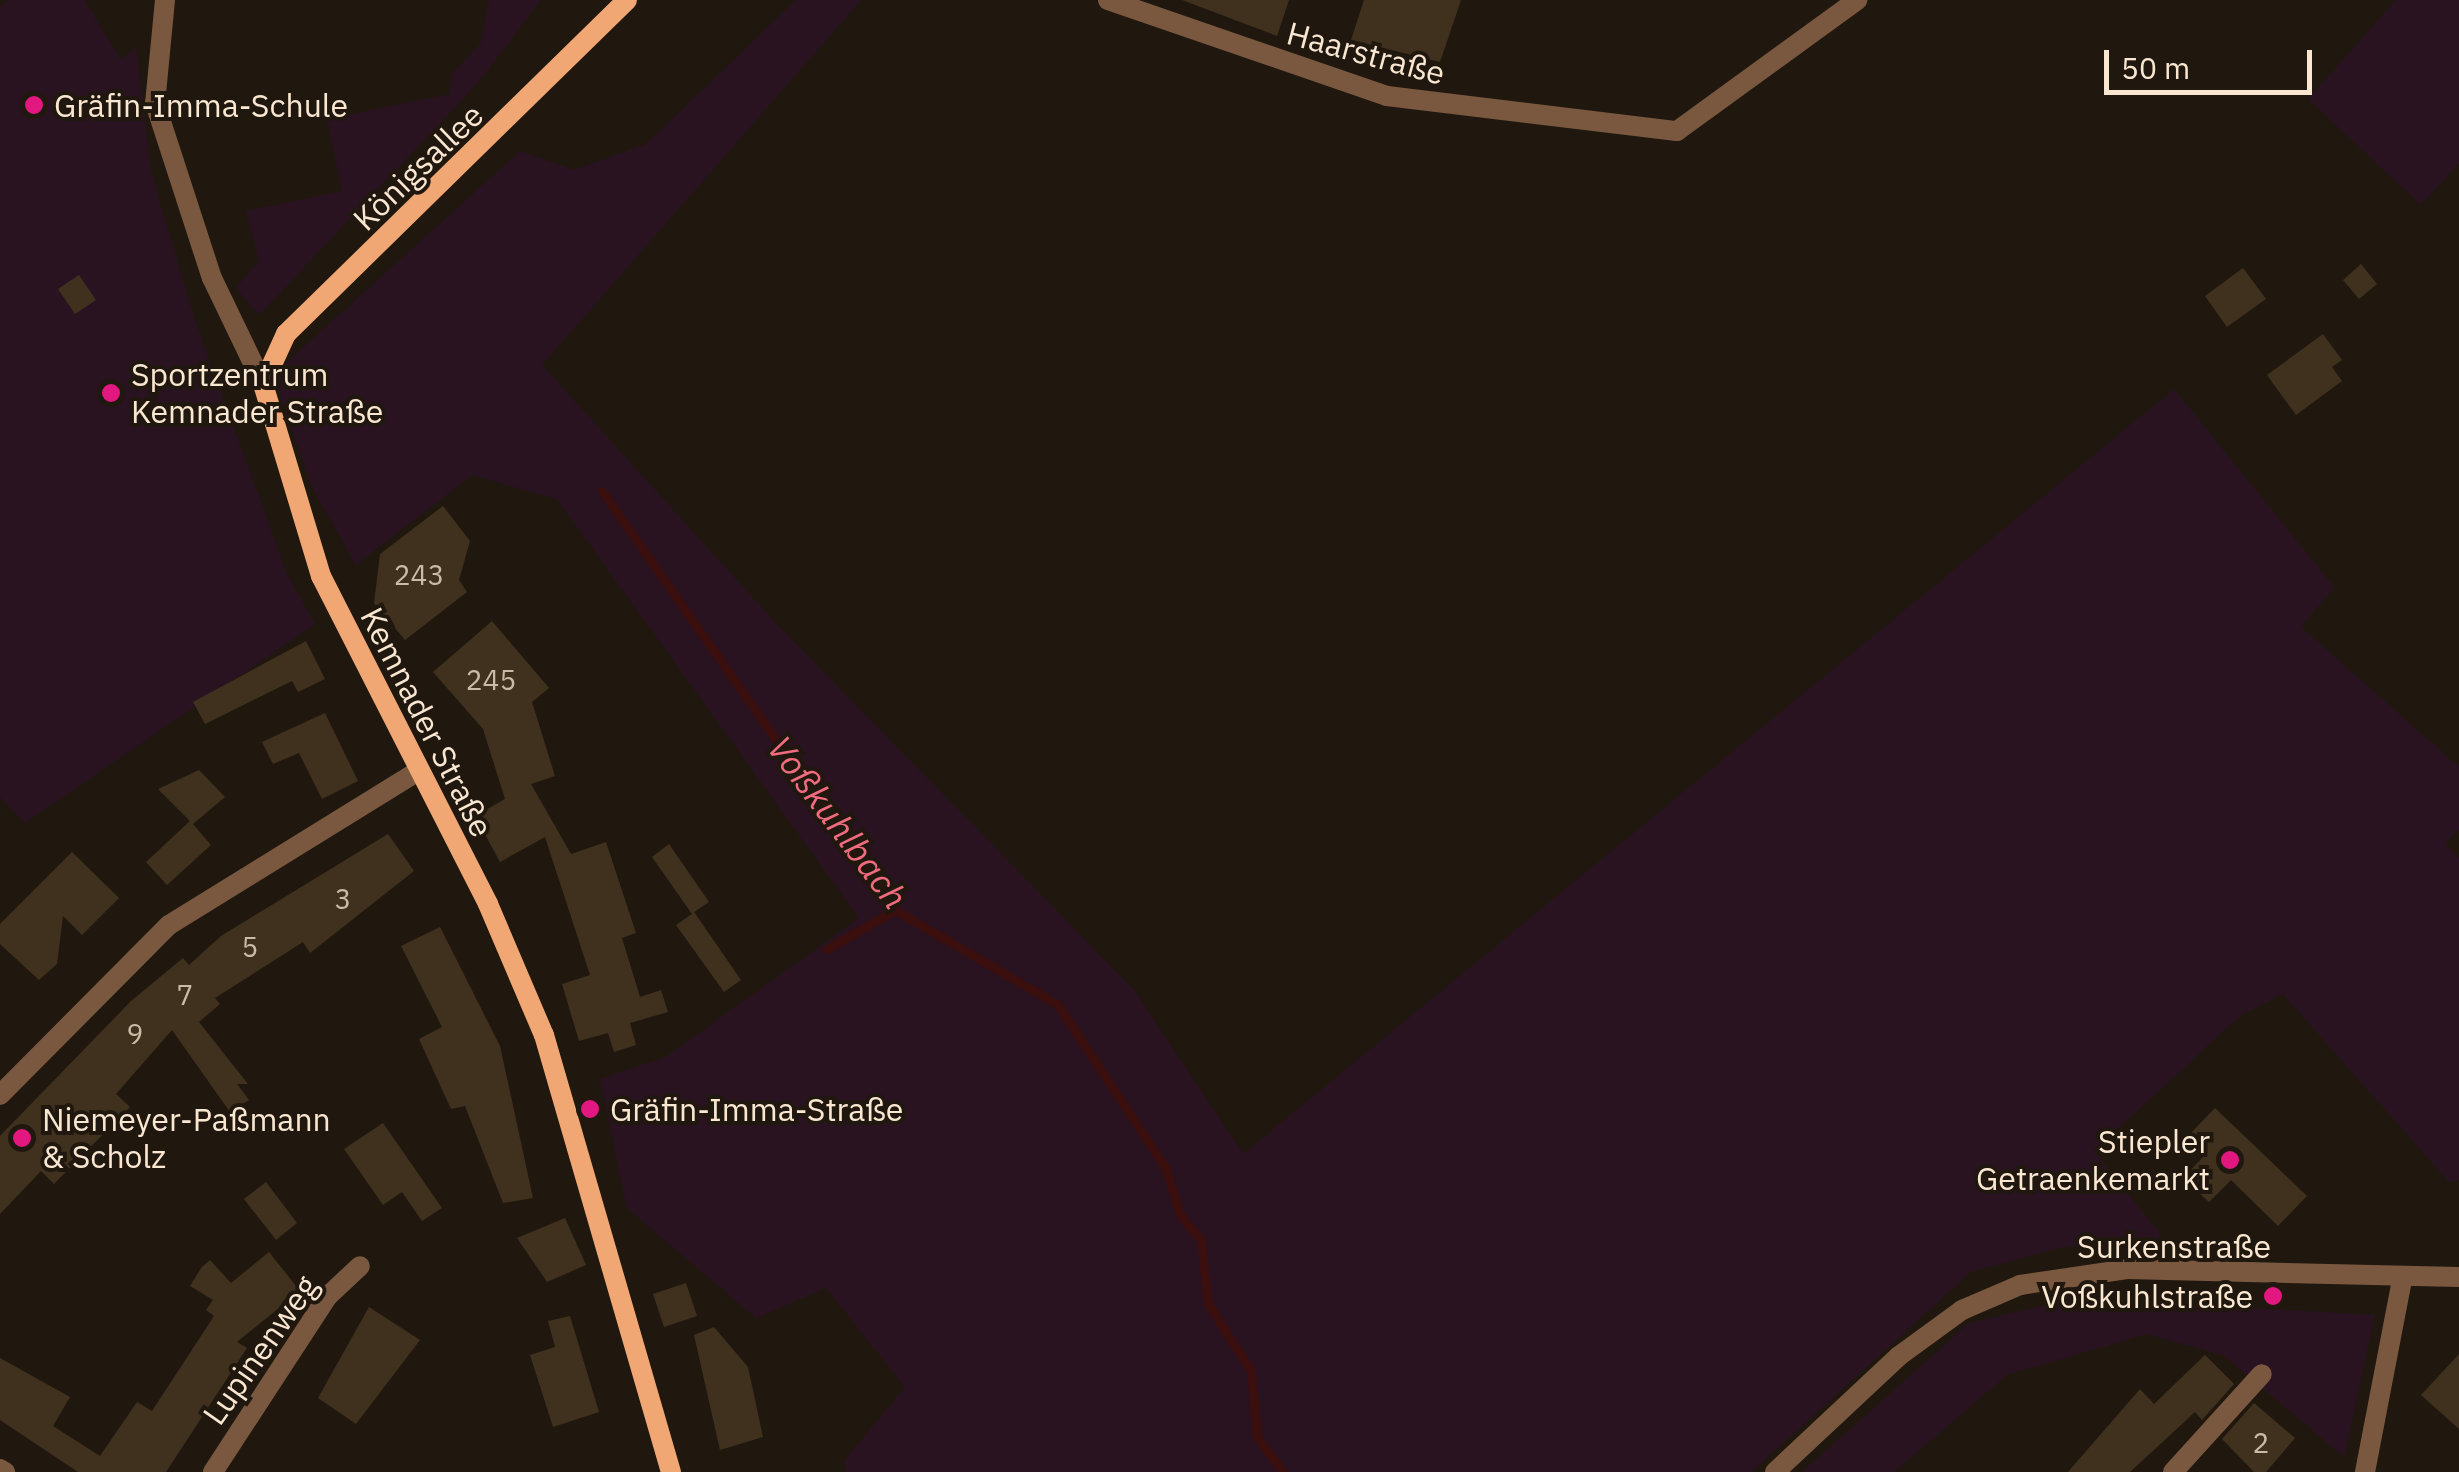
<!DOCTYPE html>
<html>
<head>
<meta charset="utf-8">
<style>
  body { margin:0 }
  #map { position:relative; width:2459px; height:1472px; overflow:hidden; background:#20180f; font-family:"IBM Plex Sans",sans-serif }
  div>[style] { position:absolute }
  .green>* { inset:0; background:#291321 }
  .stream>* { height:9px; margin:-4.5px; padding:0 4.5px; transform-origin:4.5px; border-radius:4.5px; background:#3a0f0e }
  .building>* { inset:0; background:#3f311d }
  .minor>* { height:20px; margin:-10px; padding:0 10px; transform-origin:10px; border-radius:10px; background:#7a583f }
  .tertiary>* { height:20px; margin:-10px; padding:0 10px; transform-origin:10px; border-radius:10px; background:#7a583f }
  .secondary>* { height:20px; margin:-10px; padding:0 10px; transform-origin:10px; border-radius:10px; background:#f1a773 }
  .dots>* { width:28px; height:28px; translate:-50% -50%; box-sizing:border-box; border:5px solid #20180f; border-radius:50% }
  span { translate:-50% -50%; white-space:nowrap; text-align:center; line-height:1.15; -webkit-text-stroke:8px #20180f; paint-order:stroke }
  .number-label { font-size:28px; color:#cbbaa5 }
  .number-label span { -webkit-text-stroke-width:0 }
  .street-label { font-size:32px; color:#fae7d2 }
  .poi-label { font-size:32px; color:#fae7d2 }
  .left { translate:0 -50%; text-align:left }
  .right { translate:-100% -50%; text-align:right }
  .water-label { font-size:35px; color:#f06b7f; font-style:italic }
  .scale { position:absolute; left:2104px; top:50px; width:208px; height:45px; box-sizing:border-box; border:5px solid #fae7d2; border-top:0; padding-left:12px; font-size:30px; line-height:35px; white-space:nowrap; color:#fae7d2; -webkit-text-stroke:8px #20180f; paint-order:stroke }
</style>
</head>
<body>
<div id="map">
  <div class="green">
    <i style="clip-path:polygon(10px 0,84px 0,121px 60px,136px 47px,151px 172px,194px 318px,287px 574px,315px 624px,25px 823px,0 797px,0 7px)"></i>
    <i style="clip-path:polygon(489px 0,541px 0,477px 84px,259px 315px,236px 288px,259px 261px,246px 211px,342px 191px,327px 119px,450px 94px,452px 74px,481px 43px)"></i>
    <i style="clip-path:polygon(796px 0,861px 0,542px 365px,772px 619px,1135px 991px,1243px 1154px,2174px 389px,2334px 587px,2301px 627px,2459px 767px,2459px 830px,2445px 843px,2459px 858px,2459px 1180px,2449px 1182px,2283px 994px,2241px 1015px,2094px 1151px,2169px 1245px,2063px 1247px,1971px 1272px,1751px 1472px,847px 1472px,844px 1461px,905px 1387px,826px 1288px,756px 1318px,627px 1208px,600px 1079px,666px 1057px,859px 918px,557px 499px,472px 475px,356px 565px,312px 487px,273px 375px,520px 151px,574px 170px,646px 144px)"></i>
    <i style="clip-path:polygon(2396px 0,2459px 0,2459px 163px,2421px 205px,2308px 99px)"></i>
    <i style="clip-path:polygon(2074px 1298px,2375px 1315px,2344px 1457px,2223px 1355px,2146px 1334px,2007px 1375px,1894px 1472px,1802px 1472px,1969px 1323px)"></i>
  </div>
  <div class="stream">
    <i style="left:602px;top:491px;width:511px;rotate:55.04deg"></i>
    <i style="left:895px;top:910px;width:189px;rotate:30.2deg"></i>
    <i style="left:1058px;top:1005px;width:196px;rotate:56.6deg"></i>
    <i style="left:1166px;top:1169px;width:48px;rotate:73.1deg"></i>
    <i style="left:1180px;top:1215px;width:33px;rotate:50deg"></i>
    <i style="left:1201px;top:1240px;width:64px;rotate:83.8deg"></i>
    <i style="left:1208px;top:1304px;width:80px;rotate:57.3deg"></i>
    <i style="left:1251px;top:1371px;width:66px;rotate:84.8deg"></i>
    <i style="left:1257px;top:1437px;width:44px;rotate:53.4deg"></i>
    <i style="left:827px;top:949px;width:78px;rotate:-29.8deg"></i>
  </div>
  <div class="building">
    <i style="clip-path:polygon(1182px 0,1289px 0,1277px 36px)"></i>
    <i style="clip-path:polygon(1364px 0,1461px 0,1440px 62px,1351px 40px)"></i>
    <i style="clip-path:polygon(2361px 264px,2377px 284px,2359px 299px,2343px 280px)"></i>
    <i style="clip-path:polygon(2243px 268px,2266px 299px,2227px 327px,2205px 296px)"></i>
    <i style="clip-path:polygon(79px 275px,96px 300px,75px 314px,58px 289px)"></i>
    <i style="clip-path:polygon(2323px 334px,2342px 360px,2332px 367px,2342px 381px,2296px 415px,2267px 375px)"></i>
    <i style="clip-path:polygon(443px 506px,470px 541px,459px 580px,467px 592px,405px 640px,374px 603px,380px 554px)"></i>
    <i style="clip-path:polygon(492px 621px,549px 688px,532px 702px,555px 776px,531px 784px,571px 854px,606px 842px,636px 933px,622px 938px,640px 997px,661px 990px,668px 1012px,630px 1023px,636px 1045px,614px 1052px,608px 1033px,579px 1041px,562px 984px,590px 975px,545px 837px,500px 862px,475px 816px,505px 799px,483px 729px,433px 672px)"></i>
    <i style="clip-path:polygon(306px 641px,325px 679px,298px 692px,292px 681px,205px 724px,193px 702px)"></i>
    <i style="clip-path:polygon(325px 713px,358px 781px,322px 799px,299px 753px,273px 764px,262px 742px)"></i>
    <i style="clip-path:polygon(199px 770px,225px 797px,193px 824px,211px 845px,167px 885px,146px 862px,190px 821px,158px 789px)"></i>
    <i style="clip-path:polygon(388px 834px,414px 871px,310px 953px,303px 942px,215px 998px,220px 1004px,199px 1022px,248px 1084px,237px 1084px,249px 1100px,230px 1112px,172px 1030px,116px 1094px,130px 1107px,54px 1184px,41px 1171px,0 1214px,0 1136px,131px 1001px,183px 958px,189px 965px,221px 936px)"></i>
    <i style="clip-path:polygon(669px 844px,709px 902px,694px 912px,741px 980px,724px 992px,676px 925px,692px 914px,652px 857px)"></i>
    <i style="clip-path:polygon(72px 852px,119px 898px,82px 935px,63px 916px,57px 964px,39px 980px,0 944px,0 924px)"></i>
    <i style="clip-path:polygon(440px 927px,500px 1046px,533px 1198px,503px 1203px,465px 1106px,451px 1109px,419px 1039px,442px 1027px,401px 946px)"></i>
    <i style="clip-path:polygon(2215px 1108px,2307px 1196px,2278px 1226px,2231px 1180px,2209px 1202px,2183px 1178px,2205px 1155px,2187px 1137px)"></i>
    <i style="clip-path:polygon(383px 1123px,442px 1208px,422px 1221px,402px 1192px,383px 1205px,344px 1149px)"></i>
    <i style="clip-path:polygon(266px 1182px,297px 1223px,276px 1240px,244px 1199px)"></i>
    <i style="clip-path:polygon(565px 1218px,586px 1265px,547px 1282px,517px 1238px)"></i>
    <i style="clip-path:polygon(269px 1252px,300px 1291px,237px 1342px,247px 1348px,166px 1472px,78px 1472px,0 1420px,0 1358px,70px 1397px,53px 1426px,100px 1456px,137px 1402px,152px 1411px,214px 1316px,206px 1310px,213px 1300px,190px 1286px,201px 1268px,210px 1260px,231px 1283px)"></i>
    <i style="clip-path:polygon(686px 1283px,697px 1316px,664px 1327px,653px 1294px)"></i>
    <i style="clip-path:polygon(369px 1307px,420px 1340px,356px 1424px,318px 1398px)"></i>
    <i style="clip-path:polygon(570px 1316px,599px 1412px,553px 1427px,530px 1355px,555px 1347px,548px 1321px)"></i>
    <i style="clip-path:polygon(714px 1327px,748px 1367px,763px 1437px,720px 1450px,694px 1335px)"></i>
    <i style="clip-path:polygon(2459px 1354px,2459px 1429px,2421px 1395px)"></i>
    <i style="clip-path:polygon(2205px 1355px,2234px 1384px,2202px 1420px,2195px 1412px,2130px 1472px,2068px 1472px,2140px 1389px,2154px 1404px)"></i>
    <i style="clip-path:polygon(2254px 1403px,2295px 1438px,2266px 1472px,2254px 1472px,2222px 1439px)"></i>
  </div>
  <div class="minor">
    <i style="left:165px;top:0;width:103px;rotate:95.5deg"></i>
    <i style="left:155px;top:103px;width:184px;rotate:72deg"></i>
    <i style="left:212px;top:278px;width:118px;rotate:64.3deg"></i>
    <i style="left:1108px;top:0;width:295px;rotate:19deg"></i>
    <i style="left:1387px;top:96px;width:292px;rotate:6.9deg"></i>
    <i style="left:1677px;top:131px;width:223px;rotate:-36deg"></i>
    <i style="left:0;top:1095px;width:240px;rotate:-45.2deg"></i>
    <i style="left:169px;top:925px;width:291px;rotate:-31.7deg"></i>
    <i style="left:0;top:1469px;width:6px;rotate:31deg"></i>
    <i style="left:213px;top:1472px;width:209px;rotate:-56.9deg"></i>
    <i style="left:327px;top:1297px;width:45px;rotate:-43.2deg"></i>
    <i style="left:2173px;top:1472px;width:132px;rotate:-47.8deg"></i>
    <i style="left:2365px;top:1472px;width:197px;rotate:-79.1deg"></i>
  </div>
  <div class="tertiary">
    <i style="left:1775px;top:1472px;width:170px;rotate:-43.1deg"></i>
    <i style="left:1899px;top:1356px;width:78px;rotate:-36.1deg"></i>
    <i style="left:1962px;top:1310px;width:63px;rotate:-23.3deg"></i>
    <i style="left:2020px;top:1285px;width:108px;rotate:-8.5deg"></i>
    <i style="left:2127px;top:1269px;width:332px;rotate:1.4deg"></i>
  </div>
  <div class="secondary">
    <i style="left:627px;top:0;width:477px;rotate:135.6deg"></i>
    <i style="left:286px;top:334px;width:55px;rotate:114.7deg"></i>
    <i style="left:263px;top:384px;width:201px;rotate:73.2deg"></i>
    <i style="left:321px;top:576px;width:368px;rotate:63deg"></i>
    <i style="left:488px;top:904px;width:142px;rotate:66.9deg"></i>
    <i style="left:544px;top:1035px;width:455px;rotate:73.8deg"></i>
  </div>
  <div class="dots">
    <i style="left:34px;top:105px;background:#e2177f"></i>
    <i style="left:111px;top:393px;background:#e2177f"></i>
    <i style="left:590px;top:1109px;background:#e2177f"></i>
    <i style="left:22px;top:1138px;background:#e2177f"></i>
    <i style="left:2230px;top:1160px;background:#e2177f"></i>
    <i style="left:2273px;top:1296px;background:#e2177f"></i>
  </div>
  <div class="number-label">
    <span style="left:419px;top:575px">243</span>
    <span style="left:491px;top:680px">245</span>
    <span style="left:343px;top:899px">3</span>
    <span style="left:250px;top:947px">5</span>
    <span style="left:185px;top:995px">7</span>
    <span style="left:135px;top:1034px">9</span>
    <span style="left:2261px;top:1443px">2</span>
  </div>
  <div class="street-label">
    <span style="left:1366px;top:53px;rotate:15deg">Haarstraße</span>
    <span style="left:418px;top:167px;rotate:-44deg">Königsallee</span>
    <span style="left:427px;top:722px;rotate:63deg">Kemnader Straße</span>
    <span style="left:2174px;top:1246px">Surkenstraße</span>
    <span style="left:260px;top:1350px;rotate:-55deg">Lupinenweg</span>
  </div>
  <div class="poi-label">
    <span class="left" style="left:54px;top:105px">Gräfin-Imma-Schule</span>
    <span class="left" style="left:131px;top:393px">Sportzentrum<br>Kemnader Straße</span>
    <span class="left" style="left:610px;top:1109px">Gräfin-Imma-Straße</span>
    <span class="left" style="left:42px;top:1138px">Niemeyer-Paßmann<br>&amp; Scholz</span>
    <span class="right" style="left:2210px;top:1160px">Stiepler<br>Getraenkemarkt</span>
    <span class="right" style="left:2253px;top:1296px">Voßkuhlstraße</span>
  </div>
  <div class="water-label">
    <span style="left:838px;top:822px;rotate:53deg">Voßkuhlbach</span>
  </div>
  <div class="scale">50 m</div>
</div>
</body>
</html>
